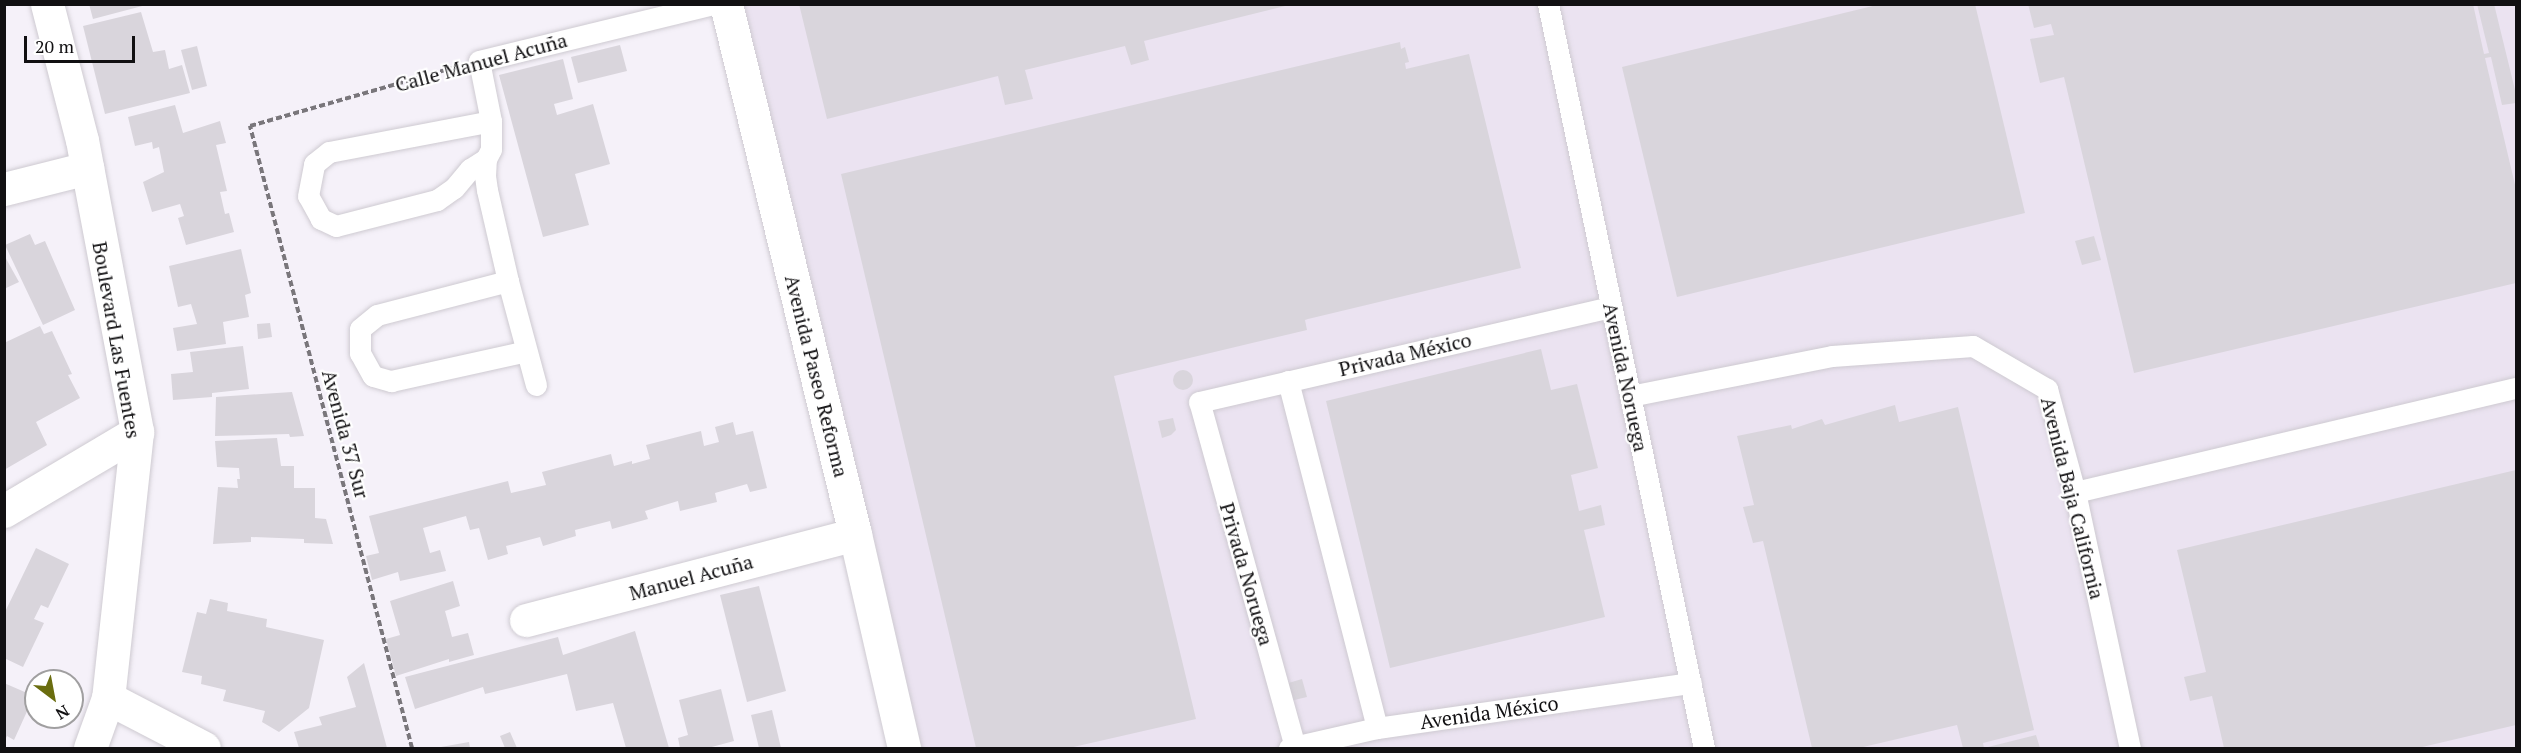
<!DOCTYPE html>
<html>
<head>
<meta charset="utf-8">
<style>
  body { margin:0 }
  #map { position:relative; width:2521px; height:753px; overflow:hidden; background:#f5f1f9; font-family:"PT Serif",serif }
  div>[style] { position:absolute }
  .built>* { inset:0; background:#ebe3f1 }
  .building>* { inset:0; background:#d9d5dc }
  .round { border-radius:50% }
  .path>* { height:4px; margin-top:-2px; transform-origin:0; background:repeating-linear-gradient(90deg,#79767b 0 6px,transparent 0 9px) }
  .roads { filter:drop-shadow(0 0 2px #cecad1) drop-shadow(0 0 2px #cecad1) }
  .lane>* { height:21px; margin:-10.5px; padding:0 10.5px; transform-origin:10.5px; border-radius:10.5px; background:#fff }
  .street>* { height:33px; margin:-16.5px; padding:0 16.5px; transform-origin:16.5px; border-radius:16.5px; background:#fff }
  .secondary>* { height:33px; margin:-16.5px; padding:0 16.5px; transform-origin:16.5px; border-radius:16.5px; background:#fff }
  span { translate:-50% -50%; white-space:nowrap; text-align:center; line-height:1.15; -webkit-text-stroke:4.5px #fff; paint-order:stroke }
  .street-label { font-size:20px; color:#111012 }
  .frame { position:absolute; inset:0; border:6px solid #111012; pointer-events:none }
  .north { position:absolute; left:24px; top:669px; width:60px; height:60px; box-sizing:border-box; background:#fff; border:2px solid #a09fa0; border-radius:50%; rotate:148deg; font-size:16px; font-weight:700; line-height:24px; text-align:center; color:#111012 }
  .north::after { content:''; display:block; margin:auto; width:21px; height:27px; background:#6a6d0f; clip-path:polygon(50% 0,100% 100%,50% 72%,0 100%) }
  .scale { position:absolute; left:24px; top:36px; width:111px; height:27px; box-sizing:border-box; border:3px solid #111012; border-top:0; padding-left:8px; font-size:18px; line-height:21px; white-space:nowrap; color:#111012; -webkit-text-stroke:4px #fff; paint-order:stroke }
</style>
</head>
<body>
<div id="map">
  <div class="built">
    <i style="clip-path:polygon(736px 5px,2516px 5px,2516px 748px,922px 748px,863px 527px)"></i>
  </div>
  <div class="building">
    <i style="clip-path:polygon(89px 4px,146px 4px,146px 5px,93px 19px)"></i>
    <i style="clip-path:polygon(799px 4px,1289px 4px,1289px 5px,1144px 41px,1149px 60px,1131px 65px,1125px 46px,1025px 70px,1033px 99px,1005px 105px,998px 76px,827px 119px)"></i>
    <i style="clip-path:polygon(1881px 4px,1975px 4px,2025px 213px,1677px 297px,1622px 67px)"></i>
    <i style="clip-path:polygon(2028px 4px,2473px 4px,2484px 54px,2489px 53px,2477px 4px,2494px 4px,2516px 94px,2516px 103px,2502px 105px,2491px 57px,2485px 58px,2516px 189px,2516px 283px,2134px 373px,2064px 77px,2040px 83px,2030px 39px,2054px 35px,2051px 24px,2034px 28px)"></i>
    <i style="clip-path:polygon(141px 12px,153px 52px,165px 50px,169px 69px,182px 65px,190px 93px,105px 114px,83px 26px)"></i>
    <i style="clip-path:polygon(1400px 42px,1401px 49px,1405px 47px,1409px 62px,1405px 63px,1406px 69px,1469px 54px,1521px 268px,1308px 319px,1305px 320px,1307px 330px,1114px 376px,1196px 719px,1069px 748px,976px 748px,841px 174px)"></i>
    <i style="clip-path:polygon(620px 45px,627px 71px,578px 83px,571px 57px)"></i>
    <i style="clip-path:polygon(197px 46px,207px 86px,192px 90px,181px 50px)"></i>
    <i style="clip-path:polygon(563px 59px,573px 99px,554px 104px,557px 115px,593px 104px,610px 164px,575px 174px,589px 225px,543px 237px,499px 75px)"></i>
    <i style="clip-path:polygon(175px 105px,183px 133px,220px 121px,226px 143px,216px 145px,227px 191px,220px 192px,225px 214px,229px 213px,234px 232px,186px 245px,178px 218px,184px 216px,180px 204px,152px 212px,143px 182px,164px 172px,159px 147px,153px 149px,152px 142px,135px 146px,128px 117px)"></i>
    <i style="clip-path:polygon(30px 234px,35px 245px,45px 241px,75px 310px,43px 325px,5px 245px)"></i>
    <i style="clip-path:polygon(2094px 236px,2101px 260px,2082px 265px,2075px 241px)"></i>
    <i style="clip-path:polygon(241px 249px,251px 293px,245px 295px,249px 317px,223px 322px,226px 344px,177px 351px,173px 328px,197px 324px,191px 304px,178px 307px,169px 266px)"></i>
    <i style="clip-path:polygon(4px 255px,19px 282px,4px 289px)"></i>
    <i style="clip-path:polygon(270px 323px,272px 337px,258px 339px,257px 324px)"></i>
    <i style="clip-path:polygon(40px 326px,44px 334px,52px 331px,72px 374px,68px 375px,80px 398px,36px 422px,47px 445px,4px 470px,4px 343px)"></i>
    <i style="clip-path:polygon(243px 346px,249px 389px,212px 393px,212px 397px,173px 400px,171px 374px,193px 372px,190px 352px)"></i>
    <i style="clip-path:polygon(1541px 349px,1551px 390px,1577px 384px,1598px 468px,1571px 475px,1579px 511px,1601px 505px,1605px 525px,1584px 530px,1605px 617px,1390px 668px,1326px 401px)"></i>
    <i class="round" style="left:1173px;top:370px;width:20px;height:20px"></i>
    <i style="clip-path:polygon(292px 392px,304px 436px,290px 437px,289px 434px,215px 436px,216px 397px)"></i>
    <i style="clip-path:polygon(1895px 405px,1899px 422px,1958px 407px,2034px 730px,1983px 743px,1984px 748px,2036px 735px,2040px 748px,1963px 748px,1957px 725px,1859px 748px,1812px 748px,1763px 541px,1753px 543px,1743px 507px,1754px 505px,1737px 436px,1791px 425px,1792px 429px,1822px 419px,1825px 425px)"></i>
    <i style="clip-path:polygon(1173px 418px,1176px 430px,1171px 435px,1162px 438px,1158px 421px)"></i>
    <i style="clip-path:polygon(733px 422px,736px 435px,753px 431px,767px 488px,750px 492px,747px 484px,715px 493px,717px 502px,680px 511px,678px 501px,645px 511px,648px 519px,612px 529px,610px 521px,575px 530px,576px 536px,543px 546px,540px 537px,506px 546px,508px 554px,488px 560px,479px 528px,470px 530px,466px 516px,423px 528px,430px 553px,440px 550px,446px 571px,400px 581px,398px 572px,372px 580px,366px 556px,379px 553px,369px 516px,508px 481px,511px 493px,546px 485px,542px 472px,611px 454px,614px 466px,632px 461px,632px 464px,650px 459px,646px 445px,701px 431px,704px 446px,719px 442px,715px 427px)"></i>
    <i style="clip-path:polygon(277px 438px,281px 466px,294px 466px,294px 488px,315px 488px,315px 518px,326px 519px,333px 544px,304px 543px,304px 539px,251px 537px,251px 542px,213px 544px,218px 487px,238px 488px,237px 479px,240px 479px,239px 468px,217px 467px,215px 441px)"></i>
    <i style="clip-path:polygon(2516px 470px,2516px 725px,2418px 748px,2224px 748px,2212px 696px,2190px 701px,2184px 677px,2206px 672px,2177px 550px)"></i>
    <i style="clip-path:polygon(36px 548px,69px 564px,48px 608px,41px 605px,34px 619px,44px 623px,23px 667px,4px 658px,4px 614px)"></i>
    <i style="clip-path:polygon(453px 581px,460px 606px,445px 611px,448px 622px,452px 637px,468px 633px,474px 655px,449px 662px,449px 659px,396px 676px,386px 639px,400px 635px,390px 601px)"></i>
    <i style="clip-path:polygon(759px 586px,786px 691px,747px 702px,720px 595px)"></i>
    <i style="clip-path:polygon(210px 599px,228px 603px,227px 611px,267px 619px,266px 627px,324px 640px,309px 708px,279px 732px,262px 722px,265px 711px,223px 701px,226px 690px,201px 684px,202px 676px,182px 672px,197px 612px,206px 614px)"></i>
    <i style="clip-path:polygon(635px 631px,669px 748px,626px 748px,613px 703px,576px 711px,567px 674px,485px 694px,483px 687px,415px 709px,405px 677px,558px 637px,563px 655px)"></i>
    <i style="clip-path:polygon(364px 663px,387px 748px,299px 748px,294px 732px,322px 725px,319px 717px,356px 707px,347px 677px)"></i>
    <i style="clip-path:polygon(1302px 679px,1307px 697px,1290px 701px,1285px 684px)"></i>
    <i style="clip-path:polygon(4px 683px,34px 696px,14px 740px,7px 736px,4px 742px)"></i>
    <i style="clip-path:polygon(721px 689px,734px 741px,708px 748px,680px 748px,678px 738px,688px 735px,679px 700px)"></i>
    <i style="clip-path:polygon(772px 710px,781px 748px,759px 748px,751px 715px)"></i>
    <i style="clip-path:polygon(510px 732px,517px 748px,505px 748px,500px 736px)"></i>
    <i style="clip-path:polygon(469px 742px,470px 748px,441px 748px,441px 747px)"></i>
  </div>
  <div class="path">
    <i style="left:412px;top:748px;width:643px;rotate:-104.6deg"></i>
    <i style="left:250px;top:126px;width:210px;rotate:-16deg"></i>
  </div>
  <div class="roads">
    <div class="lane">
      <i style="left:1548px;top:4px;width:760px;rotate:78.16deg"></i>
      <i style="left:486px;top:159px;width:19px;rotate:148deg"></i>
      <i style="left:470px;top:169px;width:25px;rotate:130deg"></i>
      <i style="left:454px;top:188px;width:21px;rotate:145deg"></i>
      <i style="left:437px;top:200px;width:104px;rotate:165.6deg"></i>
      <i style="left:336px;top:226px;width:17px;rotate:-155deg"></i>
      <i style="left:321px;top:219px;width:26px;rotate:-119deg"></i>
      <i style="left:308px;top:196px;width:33px;rotate:-79deg"></i>
      <i style="left:314px;top:164px;width:19px;rotate:-39deg"></i>
      <i style="left:329px;top:152px;width:165px;rotate:-10.8deg"></i>
      <i style="left:508px;top:281px;width:135px;rotate:165.5deg"></i>
      <i style="left:377px;top:315px;width:22px;rotate:141deg"></i>
      <i style="left:360px;top:329px;width:24px;rotate:90deg"></i>
      <i style="left:360px;top:353px;width:26px;rotate:61deg"></i>
      <i style="left:373px;top:376px;width:19px;rotate:16deg"></i>
      <i style="left:391px;top:381px;width:138px;rotate:-12.5deg"></i>
      <i style="left:1288px;top:381px;width:358px;rotate:75.6deg"></i>
      <i style="left:536px;top:385px;width:108px;rotate:-105.1deg"></i>
      <i style="left:508px;top:281px;width:93px;rotate:-103deg"></i>
      <i style="left:487px;top:190px;width:14px;rotate:-98deg"></i>
      <i style="left:485px;top:176px;width:17px;rotate:-87deg"></i>
      <i style="left:486px;top:159px;width:11px;rotate:-63deg"></i>
      <i style="left:491px;top:149px;width:28px;rotate:-90deg"></i>
      <i style="left:491px;top:121px;width:61px;rotate:-101.3deg"></i>
      <i style="left:479px;top:61px;width:241px;rotate:-13.7deg"></i>
      <i style="left:1630px;top:396px;width:206px;rotate:-11.2deg"></i>
      <i style="left:1832px;top:356px;width:141px;rotate:-4.1deg"></i>
      <i style="left:1973px;top:346px;width:86px;rotate:30.2deg"></i>
      <i style="left:2047px;top:389px;width:107px;rotate:74.8deg"></i>
      <i style="left:2075px;top:492px;width:262px;rotate:77.9deg"></i>
      <i style="left:2075px;top:492px;width:453px;rotate:-13.3deg"></i>
      <i style="left:1295px;top:747px;width:358px;rotate:-105.5deg"></i>
      <i style="left:1199px;top:402px;width:423px;rotate:-13deg"></i>
      <i style="left:1289px;top:748px;width:90px;rotate:-12.8deg"></i>
      <i style="left:1377px;top:728px;width:317px;rotate:-8.2deg"></i>
    </div>
    <div class="street">
      <i style="left:4px;top:189px;width:86px;rotate:-14.2deg"></i>
      <i style="left:4px;top:511px;width:155px;rotate:-30.7deg"></i>
      <i style="left:526px;top:620px;width:340px;rotate:-14.6deg"></i>
      <i style="left:108px;top:698px;width:108px;rotate:27.5deg"></i>
    </div>
    <div class="secondary">
      <i style="left:47px;top:4px;width:140px;rotate:75.6deg"></i>
      <i style="left:82px;top:140px;width:297px;rotate:79.3deg"></i>
      <i style="left:137px;top:432px;width:268px;rotate:96.2deg"></i>
      <i style="left:108px;top:698px;width:53px;rotate:109.8deg"></i>
      <i style="left:726px;top:4px;width:545px;rotate:76.32deg"></i>
      <i style="left:855px;top:534px;width:220px;rotate:77.1deg"></i>
    </div>
  </div>
  <div class="street-label">
    <span style="left:481px;top:62px;rotate:-15deg">Calle Manuel Acuña</span>
    <span style="left:117px;top:340px;rotate:80deg">Boulevard Las Fuentes</span>
    <span style="left:1405px;top:354px;rotate:-13deg">Privada México</span>
    <span style="left:817px;top:376px;rotate:76deg">Avenida Paseo Reforma</span>
    <span style="left:1626px;top:377px;rotate:78deg">Avenida Noruega</span>
    <span style="left:346px;top:434px;rotate:75deg">Avenida 37 Sur</span>
    <span style="left:2073px;top:498px;rotate:76deg">Avenida Baja California</span>
    <span style="left:1247px;top:574px;rotate:74deg">Privada Noruega</span>
    <span style="left:691px;top:577px;rotate:-15deg">Manuel Acuña</span>
    <span style="left:1489px;top:712px;rotate:-8deg">Avenida México</span>
  </div>
  <div class="frame"></div>
  <div class="north">N</div>
  <div class="scale">20 m</div>
</div>
</body>
</html>
